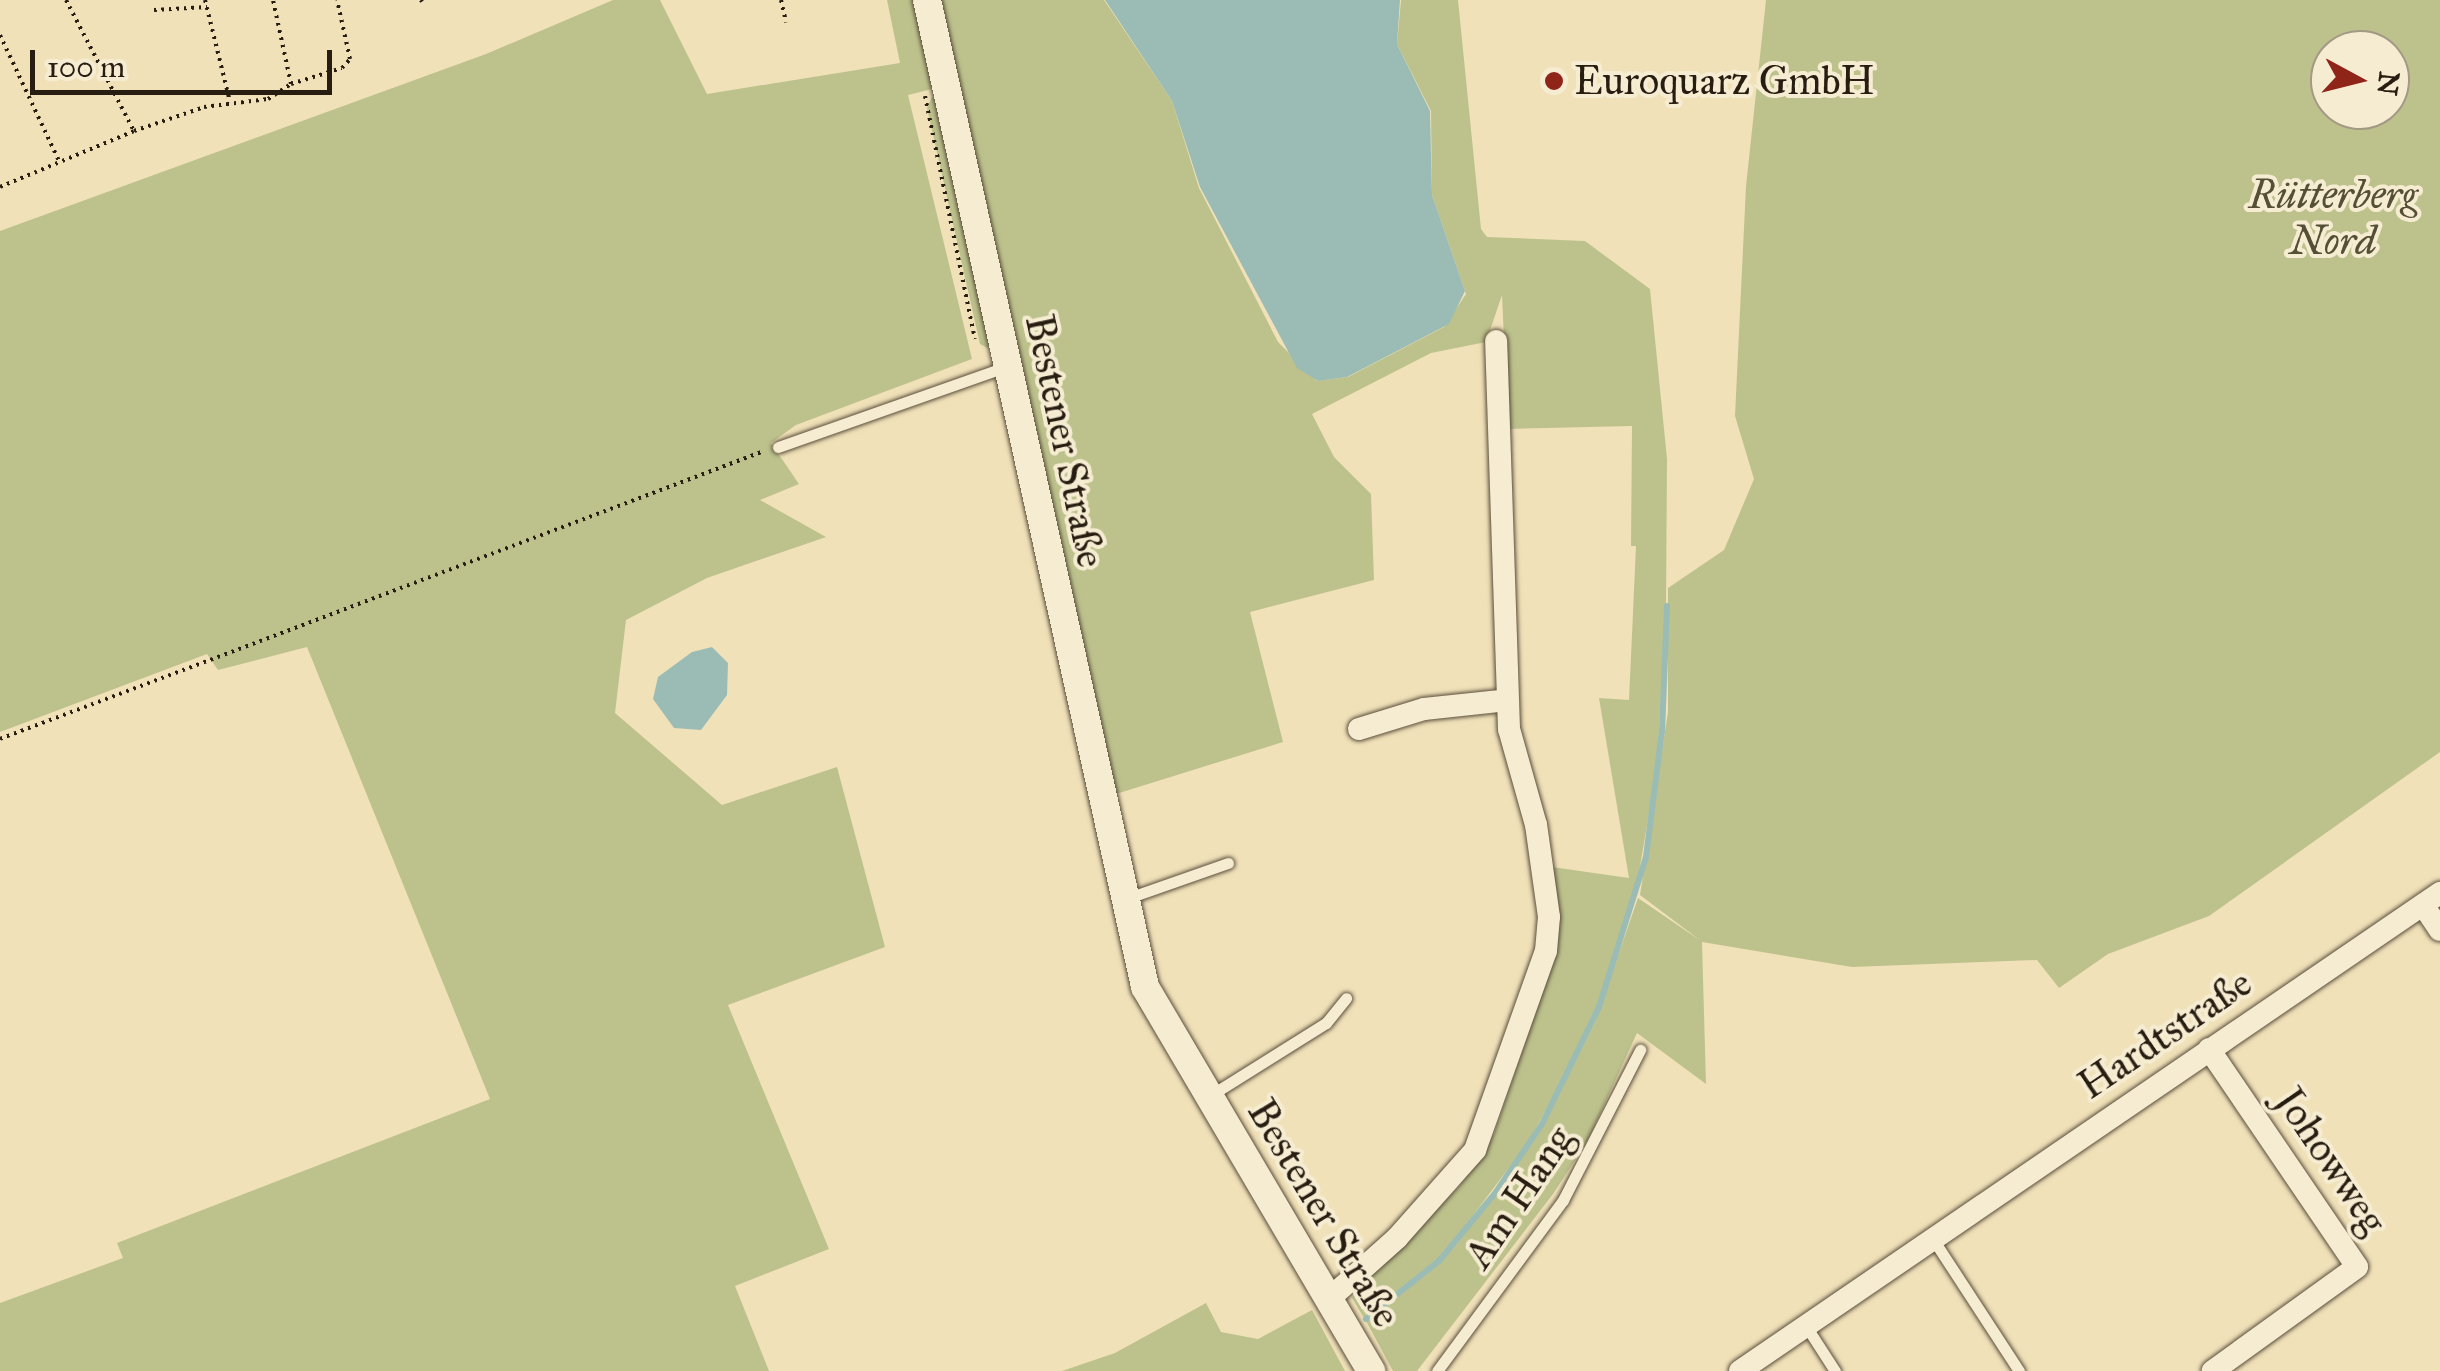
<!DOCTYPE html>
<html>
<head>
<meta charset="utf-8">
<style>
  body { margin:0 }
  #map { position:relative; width:2440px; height:1371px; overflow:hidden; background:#f0e1b9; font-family:"IM FELL Great Primer",serif }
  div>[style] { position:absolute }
  .green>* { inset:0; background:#bdc28d }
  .water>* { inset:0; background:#9bbcb5 }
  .stream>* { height:6px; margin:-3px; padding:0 3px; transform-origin:3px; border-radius:3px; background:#9bbcb5 }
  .path>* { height:4px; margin-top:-2px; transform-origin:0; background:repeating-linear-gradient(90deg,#281d11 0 2.5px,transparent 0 7.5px) }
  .roads { filter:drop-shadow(0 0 2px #5a4e3b) drop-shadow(0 0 2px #5a4e3b) }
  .service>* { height:11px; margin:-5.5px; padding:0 5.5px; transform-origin:5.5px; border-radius:5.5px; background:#f5ecd2 }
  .minor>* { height:22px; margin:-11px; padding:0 11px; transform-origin:11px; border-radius:11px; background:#f5ecd2 }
  .tertiary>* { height:28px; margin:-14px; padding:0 14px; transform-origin:14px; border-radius:14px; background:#f5ecd2 }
  .dots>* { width:28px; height:28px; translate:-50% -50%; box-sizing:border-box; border:5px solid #f5ecd2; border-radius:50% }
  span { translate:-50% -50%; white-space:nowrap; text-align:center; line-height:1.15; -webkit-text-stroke:8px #f5ecd2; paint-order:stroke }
  .poi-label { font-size:40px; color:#281d11 }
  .left { translate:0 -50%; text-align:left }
  .park-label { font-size:40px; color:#554f36; font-style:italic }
  .street-label { font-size:40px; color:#281d11 }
  .north { position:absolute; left:2310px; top:30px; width:100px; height:100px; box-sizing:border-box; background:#f5ecd2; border:2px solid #a39985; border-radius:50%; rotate:97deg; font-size:28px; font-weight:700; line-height:40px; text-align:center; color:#281d11 }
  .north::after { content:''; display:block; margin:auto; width:35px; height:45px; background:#8f2418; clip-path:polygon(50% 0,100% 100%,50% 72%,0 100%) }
  .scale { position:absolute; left:30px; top:50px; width:302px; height:45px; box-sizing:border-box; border:5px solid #281d11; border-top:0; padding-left:12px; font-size:30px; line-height:35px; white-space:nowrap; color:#281d11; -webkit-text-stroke:8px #f5ecd2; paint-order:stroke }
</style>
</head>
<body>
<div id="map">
  <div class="green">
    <i style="clip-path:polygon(613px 0,660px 0,707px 94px,900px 63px,887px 0,916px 0,936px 88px,908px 95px,972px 359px,796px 425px,771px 443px,799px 484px,760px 500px,826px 537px,707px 578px,626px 620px,615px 713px,722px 805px,837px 767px,885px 947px,728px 1005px,829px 1249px,735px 1286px,769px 1371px,0 1371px,0 1303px,123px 1258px,117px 1243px,490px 1099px,307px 647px,218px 670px,207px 654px,0 732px,0 231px,486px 54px)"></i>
    <i style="clip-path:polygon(932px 0,1104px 0,1172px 101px,1199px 188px,1278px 342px,1317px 381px,1348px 377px,1444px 327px,1466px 294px,1432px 195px,1431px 111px,1397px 44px,1401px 0,1458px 0,1481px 229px,1487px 237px,1585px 241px,1650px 289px,1667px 459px,1666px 606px,1657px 766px,1635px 896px,1587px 1034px,1529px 1141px,1444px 1254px,1364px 1318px,1352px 1298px,1361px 1280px,1459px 1187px,1494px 1134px,1550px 971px,1552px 867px,1629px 878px,1599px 698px,1629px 700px,1636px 546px,1631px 546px,1632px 426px,1508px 429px,1502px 295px,1486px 342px,1431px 353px,1312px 414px,1334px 457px,1371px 494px,1374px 580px,1250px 612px,1283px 742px,1116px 794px)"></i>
    <i style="clip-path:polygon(evenodd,1766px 0,2440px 0,2440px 752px,2209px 916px,2108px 954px,2059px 988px,2037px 960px,1852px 967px,1702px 942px,1706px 1084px,1637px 1033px,1587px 1142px,1553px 1194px,1417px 1371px,1393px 1371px,1366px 1321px,1457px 1244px,1539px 1133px,1595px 1022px,1638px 898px,1701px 941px,1640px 895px,1668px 712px,1668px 588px,1724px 550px,1754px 479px,1735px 416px,1746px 186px,1766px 0,2330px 50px,2390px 50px,2390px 110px,2330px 110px,2330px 50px)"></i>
    <i style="clip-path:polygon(932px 97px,937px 97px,993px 346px,987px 348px,980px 344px,927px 108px)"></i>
    <i style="clip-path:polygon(1206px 1303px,1221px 1332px,1258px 1339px,1312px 1310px,1345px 1371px,1062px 1371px,1115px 1353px)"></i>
  </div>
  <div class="water">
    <i style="clip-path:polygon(1105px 0,1400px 0,1397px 44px,1430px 111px,1432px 195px,1465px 291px,1449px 324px,1347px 377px,1318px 381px,1297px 368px,1200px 187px,1172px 101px)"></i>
    <i style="clip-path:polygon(712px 647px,728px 663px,727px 695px,701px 730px,674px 728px,653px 699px,658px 677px,692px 652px)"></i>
  </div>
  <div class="stream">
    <i style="left:1366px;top:1319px;width:93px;rotate:-38.5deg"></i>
    <i style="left:1439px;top:1261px;width:89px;rotate:-50.4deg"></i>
    <i style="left:1496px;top:1192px;width:82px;rotate:-55.9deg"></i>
    <i style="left:1542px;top:1124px;width:130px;rotate:-64deg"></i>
    <i style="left:1599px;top:1007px;width:157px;rotate:-72.6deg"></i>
    <i style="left:1646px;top:857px;width:127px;rotate:-82.8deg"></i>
    <i style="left:1662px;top:731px;width:125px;rotate:-87.7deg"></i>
  </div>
  <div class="path">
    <i style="left:66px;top:0;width:148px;rotate:62.6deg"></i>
    <i style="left:205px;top:0;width:105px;rotate:76.2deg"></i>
    <i style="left:421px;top:0;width:2px;rotate:63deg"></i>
    <i style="left:781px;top:0;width:23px;rotate:77deg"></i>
    <i style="left:154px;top:10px;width:53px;rotate:-3.2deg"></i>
    <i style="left:0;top:35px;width:139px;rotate:64.9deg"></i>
    <i style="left:291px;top:84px;width:53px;rotate:-17.4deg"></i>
    <i style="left:342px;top:68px;width:12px;rotate:-48deg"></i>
    <i style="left:350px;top:59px;width:60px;rotate:-102.4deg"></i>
    <i style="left:925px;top:96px;width:248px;rotate:78.4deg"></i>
    <i style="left:0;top:187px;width:145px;rotate:-22.7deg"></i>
    <i style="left:134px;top:131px;width:74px;rotate:-18.9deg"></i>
    <i style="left:204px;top:107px;width:64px;rotate:-7.1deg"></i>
    <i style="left:268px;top:99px;width:27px;rotate:-33deg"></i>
    <i style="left:291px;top:84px;width:86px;rotate:-102.1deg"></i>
    <i style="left:0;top:739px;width:816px;rotate:-20.65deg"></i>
  </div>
  <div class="roads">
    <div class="service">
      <i style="left:778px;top:447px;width:244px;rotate:-19.4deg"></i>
      <i style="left:1128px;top:898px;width:106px;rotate:-19.3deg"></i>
      <i style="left:1211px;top:1095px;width:136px;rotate:-32.1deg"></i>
      <i style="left:1326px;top:1023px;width:32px;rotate:-51deg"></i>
      <i style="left:1933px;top:1239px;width:158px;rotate:56.9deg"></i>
      <i style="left:1806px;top:1326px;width:54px;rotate:57.2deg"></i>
      <i style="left:1437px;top:1371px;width:212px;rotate:-53.6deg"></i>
      <i style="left:1563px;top:1200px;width:169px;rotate:-62.8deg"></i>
    </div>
    <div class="minor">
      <i style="left:1359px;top:729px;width:68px;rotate:-17.1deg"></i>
      <i style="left:1424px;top:709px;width:84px;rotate:-6.1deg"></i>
      <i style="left:2423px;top:905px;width:30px;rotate:56deg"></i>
      <i style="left:2209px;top:1049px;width:263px;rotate:55.8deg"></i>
      <i style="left:2357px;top:1267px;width:178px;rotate:144.2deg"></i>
      <i style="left:1330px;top:1298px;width:90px;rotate:-41.8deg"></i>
      <i style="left:1397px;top:1238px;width:118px;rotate:-48.4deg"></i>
      <i style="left:1475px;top:1150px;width:211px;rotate:-70.4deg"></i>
      <i style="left:1546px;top:951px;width:34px;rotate:-85deg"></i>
      <i style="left:1549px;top:917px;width:93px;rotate:-98deg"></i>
      <i style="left:1536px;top:825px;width:100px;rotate:-105.7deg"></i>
      <i style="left:1509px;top:729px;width:388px;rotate:-91.9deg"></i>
      <i style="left:1740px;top:1371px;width:848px;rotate:-34.33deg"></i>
    </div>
    <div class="tertiary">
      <i style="left:927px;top:0;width:1011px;rotate:77.54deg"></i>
      <i style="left:1145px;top:987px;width:446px;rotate:59.5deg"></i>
    </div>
  </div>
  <div class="dots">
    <i style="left:1554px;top:81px;background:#8f2418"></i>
  </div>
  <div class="poi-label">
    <span class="left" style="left:1574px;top:81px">Euroquarz GmbH</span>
  </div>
  <div class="park-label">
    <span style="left:2333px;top:218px">Rütterberg<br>Nord</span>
  </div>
  <div class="street-label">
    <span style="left:1065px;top:441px;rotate:78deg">Bestener Straße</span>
    <span style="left:2165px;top:1034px;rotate:-34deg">Hardtstraße</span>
    <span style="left:2331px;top:1161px;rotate:56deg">Johowweg</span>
    <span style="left:1519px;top:1197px;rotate:-56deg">Am Hang</span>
    <span style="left:1324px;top:1213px;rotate:59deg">Bestener Straße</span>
  </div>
  <div class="north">N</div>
  <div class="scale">100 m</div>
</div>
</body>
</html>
